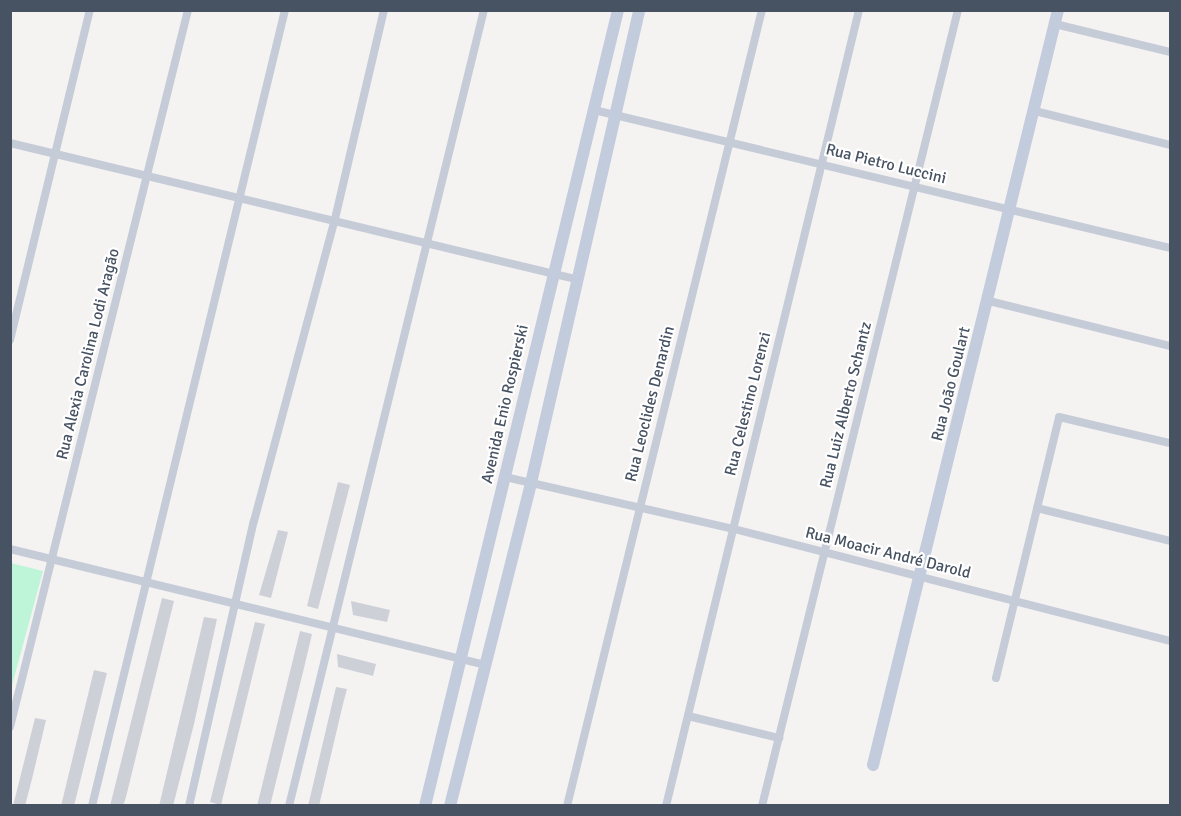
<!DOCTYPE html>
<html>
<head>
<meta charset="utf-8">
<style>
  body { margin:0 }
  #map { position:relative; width:1181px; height:816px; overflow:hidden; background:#f5f2f2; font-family:Signika,sans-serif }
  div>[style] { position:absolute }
  .green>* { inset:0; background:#bef5d9 }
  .building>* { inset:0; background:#ced0d8 }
  .street>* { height:8px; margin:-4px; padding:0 4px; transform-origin:4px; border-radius:4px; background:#c5ccd8 }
  .secondary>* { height:12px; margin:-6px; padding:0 6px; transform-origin:6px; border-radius:6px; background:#c3ccdc }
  span { translate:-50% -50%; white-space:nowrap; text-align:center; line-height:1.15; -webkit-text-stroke:4.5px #fff; paint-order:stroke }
  .street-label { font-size:16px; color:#475262 }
  .frame { position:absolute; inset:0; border:12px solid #475262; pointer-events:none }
</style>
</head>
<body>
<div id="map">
  <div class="green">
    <i style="clip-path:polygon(11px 563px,43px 571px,11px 689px,10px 563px)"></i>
  </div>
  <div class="building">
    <i style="clip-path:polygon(338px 482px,350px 485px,318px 609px,307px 606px)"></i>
    <i style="clip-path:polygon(278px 530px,288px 532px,271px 598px,259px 595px)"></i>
    <i style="clip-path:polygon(162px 598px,174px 601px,126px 797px,123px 806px,110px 806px)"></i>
    <i style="clip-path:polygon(351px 601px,390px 610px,387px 622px,353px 615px)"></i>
    <i style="clip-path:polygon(204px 617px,217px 619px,194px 724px,173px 806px,159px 806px)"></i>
    <i style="clip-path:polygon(255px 622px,265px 624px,221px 805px,210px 802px)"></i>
    <i style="clip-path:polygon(300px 631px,312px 634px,304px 668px,270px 806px,257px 806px)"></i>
    <i style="clip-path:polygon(337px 654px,376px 664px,373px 676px,338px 667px)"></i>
    <i style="clip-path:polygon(94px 670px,107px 673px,74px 806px,61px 806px)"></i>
    <i style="clip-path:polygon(336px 687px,347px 689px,343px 704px,319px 806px,308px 806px)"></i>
    <i style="clip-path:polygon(35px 718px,46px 720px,32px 779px,25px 806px,13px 806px)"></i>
  </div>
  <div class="street">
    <i style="left:1055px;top:24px;width:118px;rotate:13.7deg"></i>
    <i style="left:594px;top:110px;width:592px;rotate:13.47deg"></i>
    <i style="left:1035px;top:111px;width:139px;rotate:14.1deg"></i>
    <i style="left:10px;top:143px;width:581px;rotate:13.53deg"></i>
    <i style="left:989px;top:301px;width:187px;rotate:14deg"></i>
    <i style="left:10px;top:340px;width:340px;rotate:-76.4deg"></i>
    <i style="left:505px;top:477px;width:235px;rotate:12.8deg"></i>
    <i style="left:734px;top:529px;width:450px;rotate:14.4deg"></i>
    <i style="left:1037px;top:508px;width:137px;rotate:13.9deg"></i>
    <i style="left:10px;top:549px;width:489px;rotate:13.7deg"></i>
    <i style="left:996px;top:678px;width:268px;rotate:-76.4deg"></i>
    <i style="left:1059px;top:417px;width:114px;rotate:13.2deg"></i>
    <i style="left:688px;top:716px;width:94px;rotate:13.6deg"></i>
    <i style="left:10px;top:727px;width:739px;rotate:-76.06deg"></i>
    <i style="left:92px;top:806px;width:819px;rotate:-76.37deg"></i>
    <i style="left:189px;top:806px;width:292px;rotate:-77.2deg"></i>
    <i style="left:254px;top:521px;width:309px;rotate:-75deg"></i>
    <i style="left:334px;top:223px;width:219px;rotate:-76.8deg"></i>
    <i style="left:289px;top:806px;width:820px;rotate:-76.24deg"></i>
    <i style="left:567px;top:806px;width:820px;rotate:-76.24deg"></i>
    <i style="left:666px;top:806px;width:819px;rotate:-76.37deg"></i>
    <i style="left:762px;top:806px;width:820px;rotate:-76.17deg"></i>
  </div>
  <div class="secondary">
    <i style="left:873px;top:765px;width:777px;rotate:-76.23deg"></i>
    <i style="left:425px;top:806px;width:819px;rotate:-76.37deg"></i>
    <i style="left:450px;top:806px;width:333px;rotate:-75.9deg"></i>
    <i style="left:531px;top:483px;width:485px;rotate:-77.1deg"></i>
  </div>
  <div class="street-label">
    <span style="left:886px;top:164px;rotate:14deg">Rua Pietro Luccini</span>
    <span style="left:88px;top:354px;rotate:-76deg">Rua Alexia Carolina Lodi Aragão</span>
    <span style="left:951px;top:384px;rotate:-76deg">Rua João Goulart</span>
    <span style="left:505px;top:404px;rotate:-77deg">Avenida Enio Rospierski</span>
    <span style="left:650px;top:404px;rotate:-76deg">Rua Leoclides Denardin</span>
    <span style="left:748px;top:404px;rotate:-76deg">Rua Celestino Lorenzi</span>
    <span style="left:846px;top:405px;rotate:-76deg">Rua Luiz Alberto Schantz</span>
    <span style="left:888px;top:553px;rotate:14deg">Rua Moacir André Darold</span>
  </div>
  <div class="frame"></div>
</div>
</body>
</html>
